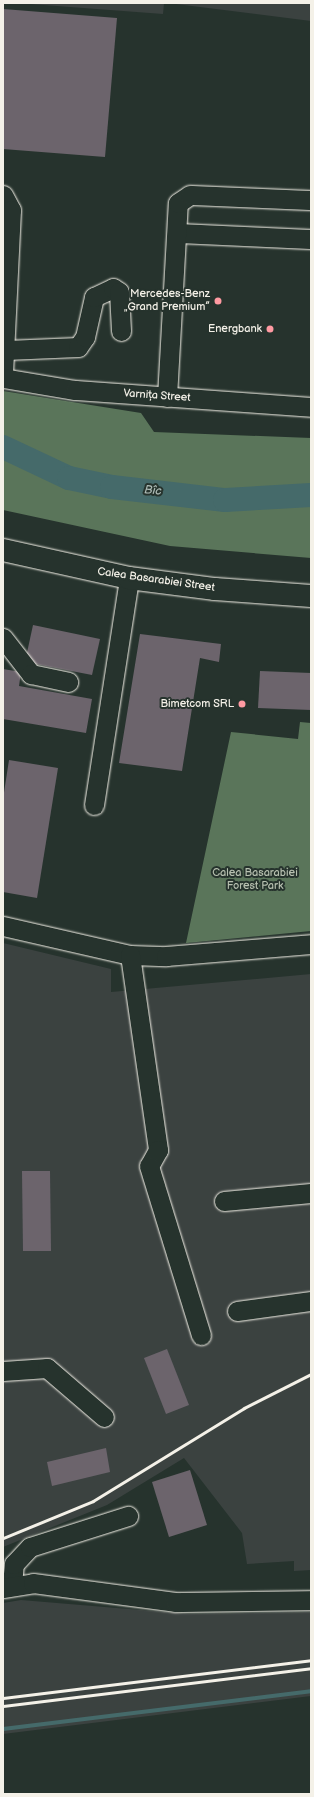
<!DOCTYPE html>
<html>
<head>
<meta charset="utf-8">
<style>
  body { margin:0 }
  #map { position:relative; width:314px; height:1797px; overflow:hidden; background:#26332d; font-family:"Balsamiq Sans",sans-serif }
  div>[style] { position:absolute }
  .built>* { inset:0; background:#3b4240 }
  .green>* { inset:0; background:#5a755a }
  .stream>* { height:4px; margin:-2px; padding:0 2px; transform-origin:2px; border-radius:2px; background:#456a6a }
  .river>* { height:24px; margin:-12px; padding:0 12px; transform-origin:12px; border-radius:12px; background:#456a6a }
  .building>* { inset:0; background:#6c646c }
  .roads { filter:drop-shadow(0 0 1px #f4f1e8) drop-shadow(0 0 1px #f4f1e8) }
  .minor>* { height:19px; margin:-9.5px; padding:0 9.5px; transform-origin:9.5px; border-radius:9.5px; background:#26332d }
  .major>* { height:22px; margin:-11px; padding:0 11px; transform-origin:11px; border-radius:11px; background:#26332d }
  .rail>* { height:3px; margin:-1.5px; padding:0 1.5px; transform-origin:1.5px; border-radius:1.5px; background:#f4f1e8 }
  .dots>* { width:11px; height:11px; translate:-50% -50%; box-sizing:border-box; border:2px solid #26332d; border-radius:50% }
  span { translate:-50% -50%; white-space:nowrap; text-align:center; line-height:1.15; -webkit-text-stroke:4px #26332d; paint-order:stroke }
  .poi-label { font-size:11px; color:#f4f1e8 }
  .right { translate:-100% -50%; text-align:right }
  .street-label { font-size:11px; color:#f4f1e8 }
  .park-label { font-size:11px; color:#b6bfaf }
  .water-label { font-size:12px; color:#aebbb6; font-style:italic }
  .frame { position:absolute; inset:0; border:4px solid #f4f1e8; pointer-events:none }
</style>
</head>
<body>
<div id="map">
  <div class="built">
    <i style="clip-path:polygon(17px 3px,164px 3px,163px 14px)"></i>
    <i style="clip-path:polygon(168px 3px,311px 3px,311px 21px)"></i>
    <i style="clip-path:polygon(3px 943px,111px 969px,111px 992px,311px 974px,311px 1570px,294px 1571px,294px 1561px,247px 1564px,242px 1533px,184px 1458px,107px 1505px,3px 1547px)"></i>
    <i style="clip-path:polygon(21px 1600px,188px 1614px,311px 1612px,311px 1696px,3px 1734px,3px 1603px)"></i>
  </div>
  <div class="green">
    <i style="clip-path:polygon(3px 391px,141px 413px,154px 432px,311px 438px,311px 558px,170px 546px,3px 510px)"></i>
    <i style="clip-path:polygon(300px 722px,311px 723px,311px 931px,186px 943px,231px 732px,298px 739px)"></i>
  </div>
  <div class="stream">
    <i style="left:3px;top:1729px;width:310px;rotate:-7deg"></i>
  </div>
  <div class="river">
    <i style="left:3px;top:447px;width:73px;rotate:25.2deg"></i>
    <i style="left:69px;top:478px;width:44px;rotate:11.8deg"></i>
    <i style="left:112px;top:487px;width:114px;rotate:6.6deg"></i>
    <i style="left:225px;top:500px;width:86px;rotate:-3.3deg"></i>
  </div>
  <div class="building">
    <i style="clip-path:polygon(3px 9px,117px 18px,105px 157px,3px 149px)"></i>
    <i style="clip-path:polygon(33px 625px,100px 639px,92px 675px,25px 662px)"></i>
    <i style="clip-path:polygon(140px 634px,221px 644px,219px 662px,200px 658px,182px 771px,119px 763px)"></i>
    <i style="clip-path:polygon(3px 669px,21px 672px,19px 686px,92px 699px,86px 733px,3px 719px)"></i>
    <i style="clip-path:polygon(260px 671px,311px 673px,311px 710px,258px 708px)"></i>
    <i style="clip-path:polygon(9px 760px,58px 768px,37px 898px,3px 892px,3px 799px)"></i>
    <i style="clip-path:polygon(22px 1171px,50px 1171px,51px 1251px,23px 1251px)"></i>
    <i style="clip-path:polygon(167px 1349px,189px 1405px,166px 1414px,144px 1358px)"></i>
    <i style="clip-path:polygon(106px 1448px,110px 1472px,52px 1486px,47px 1462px)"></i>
    <i style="clip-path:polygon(190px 1470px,207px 1525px,169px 1537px,152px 1482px)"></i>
  </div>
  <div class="roads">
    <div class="minor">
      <i style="left:3px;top:195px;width:17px;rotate:62deg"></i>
      <i style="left:11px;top:210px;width:164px;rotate:92.8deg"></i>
      <i style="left:177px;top:233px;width:134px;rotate:2.6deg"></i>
      <i style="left:6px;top:350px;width:72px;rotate:-2.4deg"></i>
      <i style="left:78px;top:347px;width:12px;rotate:-55deg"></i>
      <i style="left:85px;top:337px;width:41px;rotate:-77.3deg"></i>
      <i style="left:94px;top:297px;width:21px;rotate:-25deg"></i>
      <i style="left:113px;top:288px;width:7px;rotate:34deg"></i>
      <i style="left:119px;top:292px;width:39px;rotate:87deg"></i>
      <i style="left:3px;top:378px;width:73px;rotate:9.5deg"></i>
      <i style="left:75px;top:390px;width:237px;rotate:4.1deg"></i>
      <i style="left:167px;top:397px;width:194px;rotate:-86.8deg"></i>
      <i style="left:178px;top:203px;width:14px;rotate:-34deg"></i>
      <i style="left:190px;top:195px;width:121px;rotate:2.4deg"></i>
      <i style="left:3px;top:638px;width:46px;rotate:52.1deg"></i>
      <i style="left:31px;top:674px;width:38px;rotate:12deg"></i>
      <i style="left:94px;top:805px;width:230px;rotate:-81.2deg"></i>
      <i style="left:3px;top:926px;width:130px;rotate:12.9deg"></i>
      <i style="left:130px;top:955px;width:36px;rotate:2deg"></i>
      <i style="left:166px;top:956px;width:145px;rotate:-4.7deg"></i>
      <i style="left:130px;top:955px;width:197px;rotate:81.8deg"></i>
      <i style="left:158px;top:1150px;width:18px;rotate:119deg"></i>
      <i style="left:149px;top:1166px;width:177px;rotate:72.9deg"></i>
      <i style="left:224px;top:1201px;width:87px;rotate:-5.3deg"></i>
      <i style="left:237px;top:1311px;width:75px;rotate:-7.7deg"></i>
      <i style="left:3px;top:1371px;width:44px;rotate:-3.9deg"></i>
      <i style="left:47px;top:1368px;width:75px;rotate:40.7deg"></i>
      <i style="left:12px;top:1585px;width:21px;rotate:-85deg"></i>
      <i style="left:14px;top:1564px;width:23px;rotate:-47deg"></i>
      <i style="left:30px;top:1547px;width:103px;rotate:-17.6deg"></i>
      <i style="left:3px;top:1588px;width:30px;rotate:-9deg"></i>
      <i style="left:33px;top:1583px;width:143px;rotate:7.6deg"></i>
      <i style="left:175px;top:1602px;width:136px;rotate:-0.8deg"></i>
    </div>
    <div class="major">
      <i style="left:3px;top:550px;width:129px;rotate:12.5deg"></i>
      <i style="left:129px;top:578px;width:87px;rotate:7.3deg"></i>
      <i style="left:215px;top:589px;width:96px;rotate:4.2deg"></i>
    </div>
  </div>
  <div class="rail">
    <i style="left:3px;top:1538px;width:97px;rotate:-22.3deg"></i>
    <i style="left:93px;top:1501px;width:177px;rotate:-31.6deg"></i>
    <i style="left:244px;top:1408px;width:75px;rotate:-26.9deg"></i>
    <i style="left:3px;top:1698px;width:310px;rotate:-7deg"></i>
    <i style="left:3px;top:1706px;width:310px;rotate:-7deg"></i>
  </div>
  <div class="dots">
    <i style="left:218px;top:301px;background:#ff9aa2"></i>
    <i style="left:270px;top:329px;background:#ff9aa2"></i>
    <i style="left:242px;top:704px;background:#ff9aa2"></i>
  </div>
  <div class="poi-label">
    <span class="right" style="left:210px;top:301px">Mercedes-Benz<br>„Grand Premium”</span>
    <span class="right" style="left:262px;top:329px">Energbank</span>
    <span class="right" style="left:234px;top:704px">Bimetcom SRL</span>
  </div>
  <div class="street-label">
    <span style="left:157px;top:396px;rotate:4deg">Varnița Street</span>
    <span style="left:156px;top:580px;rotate:8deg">Calea Basarabiei Street</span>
  </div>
  <div class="park-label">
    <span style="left:255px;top:880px">Calea Basarabiei<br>Forest Park</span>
  </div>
  <div class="water-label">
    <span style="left:153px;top:491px;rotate:5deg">Bîc</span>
  </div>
  <div class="frame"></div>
</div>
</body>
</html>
